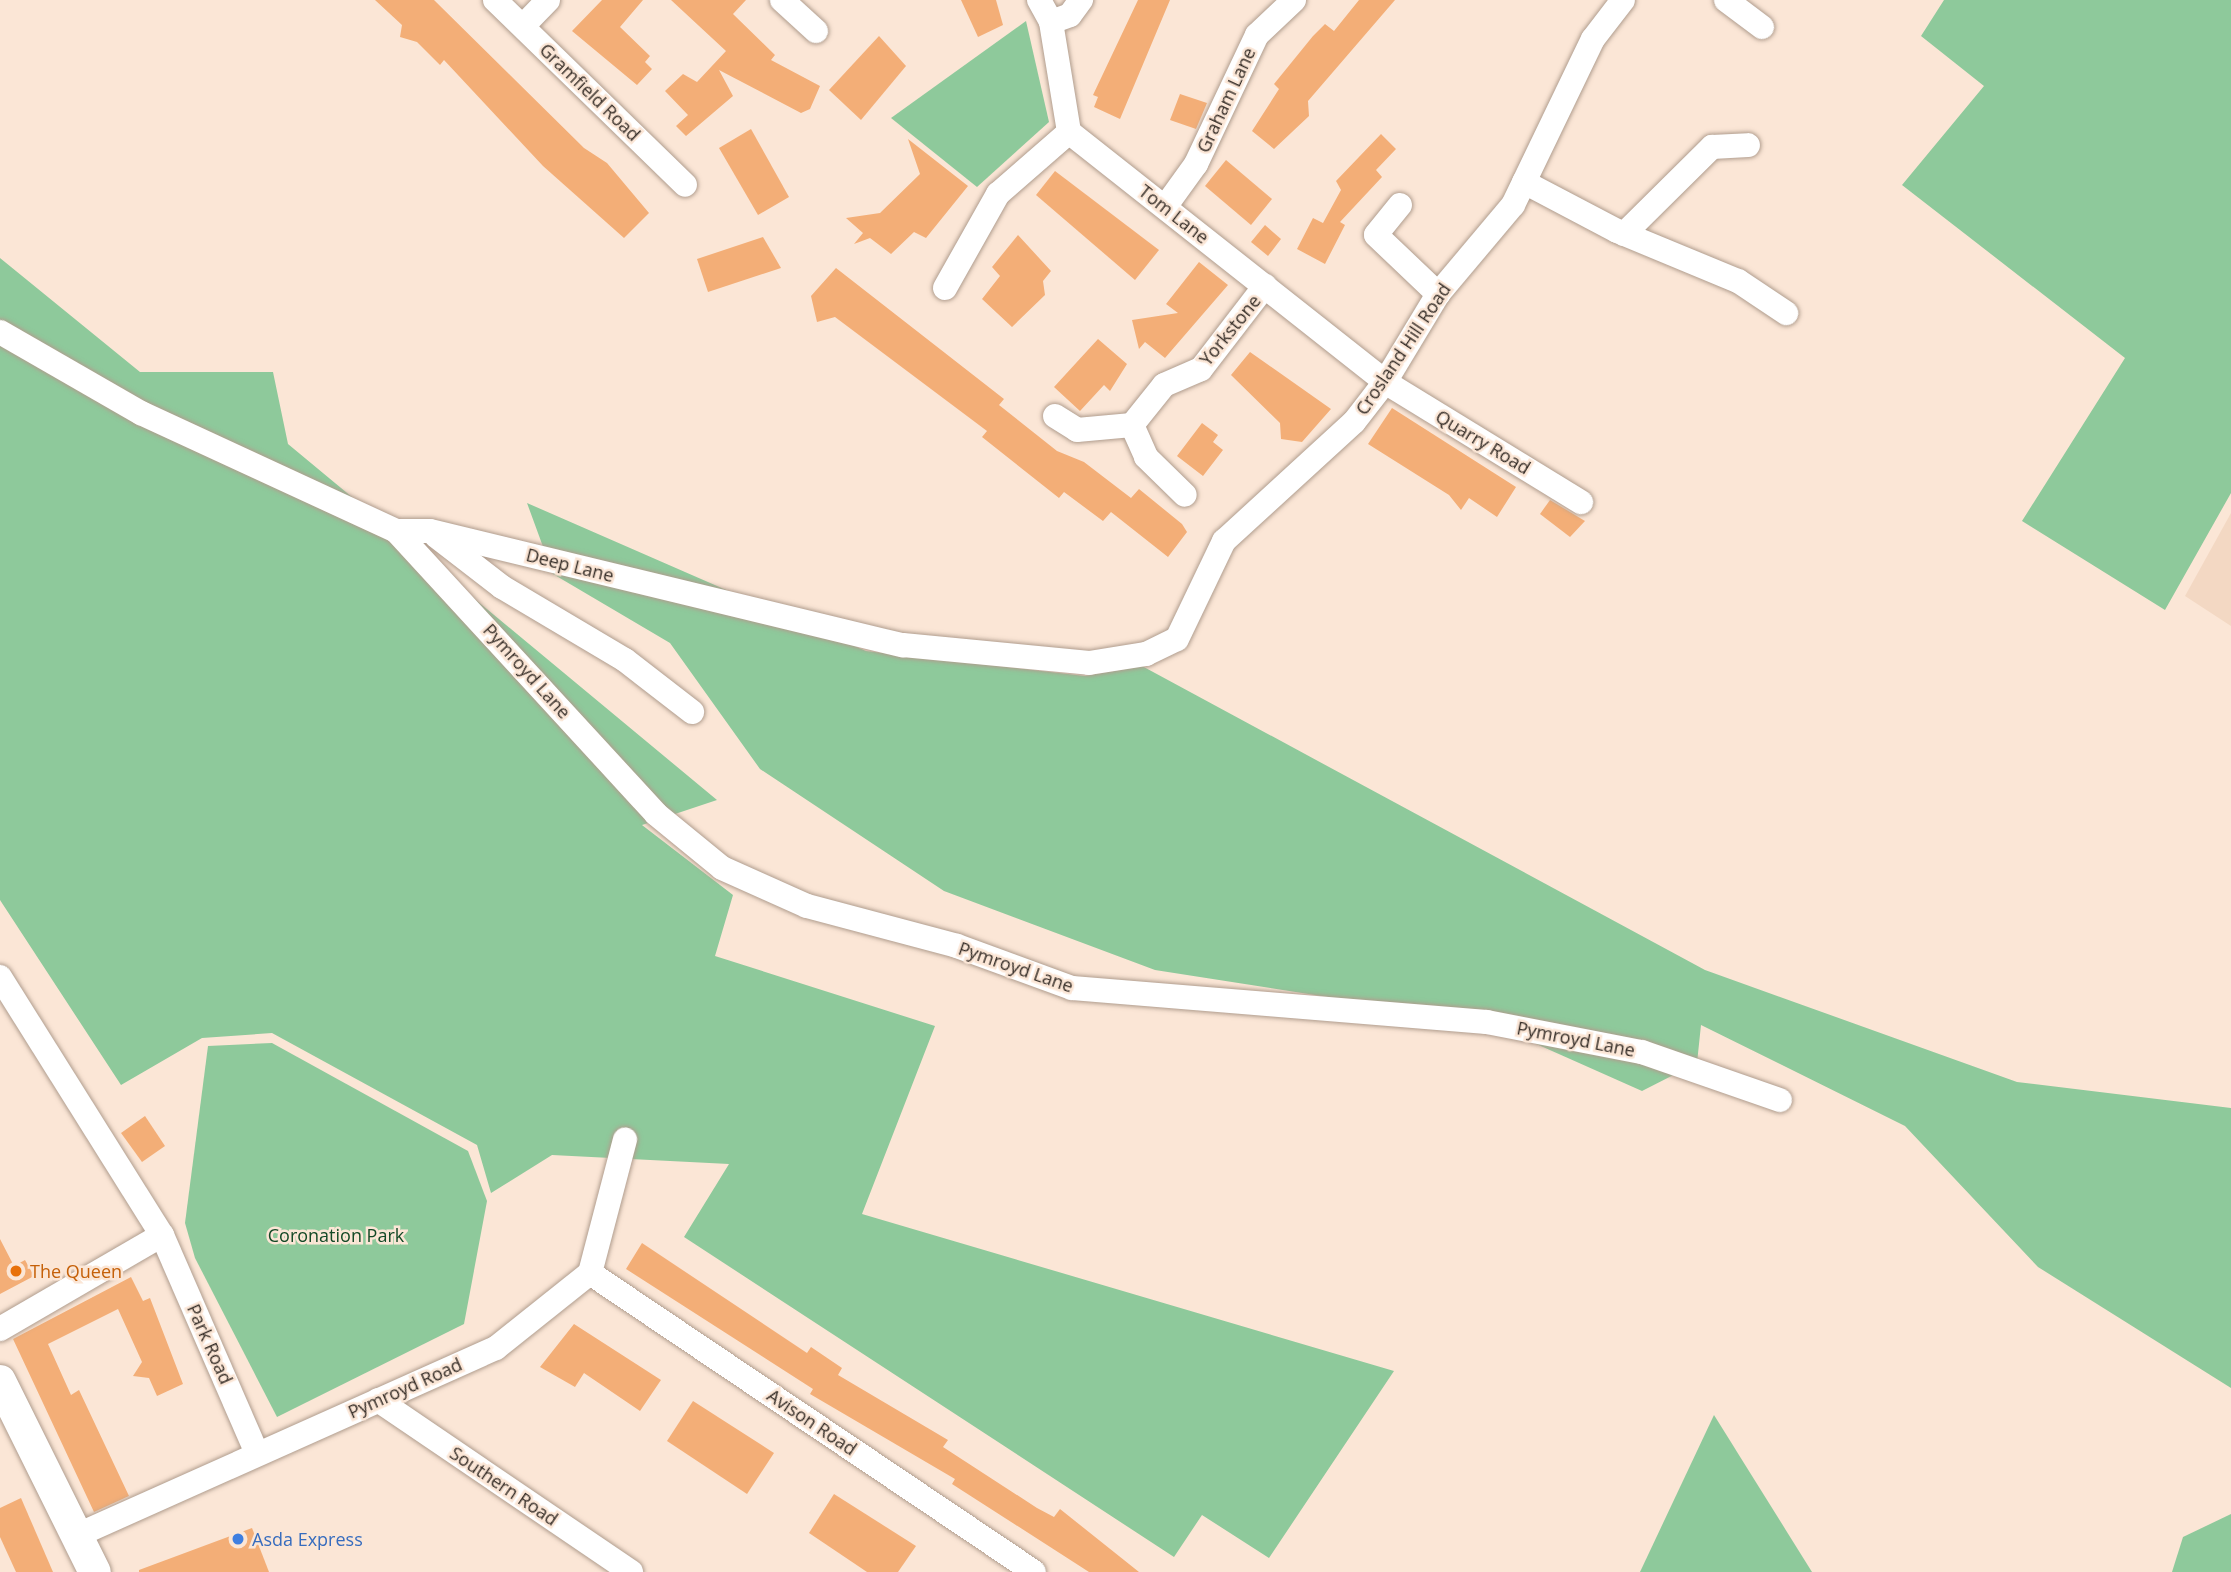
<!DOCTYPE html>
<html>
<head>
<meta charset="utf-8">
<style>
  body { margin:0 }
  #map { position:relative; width:2231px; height:1572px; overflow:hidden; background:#fbe6d6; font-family:"Open Sans",sans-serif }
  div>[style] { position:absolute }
  .built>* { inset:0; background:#f3d8c3 }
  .green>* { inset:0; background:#8ec99b }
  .building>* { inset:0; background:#f3ae77 }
  .roads { filter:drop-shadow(0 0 2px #b09d8e) drop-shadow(0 0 2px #b09d8e) }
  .minor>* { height:24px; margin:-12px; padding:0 12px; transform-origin:12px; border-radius:12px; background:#fff }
  .major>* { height:32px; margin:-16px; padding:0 16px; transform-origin:16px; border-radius:16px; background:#fff }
  .dots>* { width:19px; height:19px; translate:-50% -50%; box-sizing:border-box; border:4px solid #fbe6d6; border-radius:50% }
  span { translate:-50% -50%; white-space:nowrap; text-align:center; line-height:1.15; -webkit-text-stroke:5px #fbe6d6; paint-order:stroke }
  .street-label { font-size:18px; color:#342c26 }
  .park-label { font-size:18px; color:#134926 }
  .food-label { font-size:18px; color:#c56008 }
  .left { translate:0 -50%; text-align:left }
  .shop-label { font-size:18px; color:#366cbe }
</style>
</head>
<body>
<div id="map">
  <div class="built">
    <i style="clip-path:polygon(2231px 513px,2231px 626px,2185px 596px)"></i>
  </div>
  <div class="green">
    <i style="clip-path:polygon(1944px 0,2231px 0,2231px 493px,2165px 610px,2022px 521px,2125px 358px,1902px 185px,1984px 86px,1921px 36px)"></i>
    <i style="clip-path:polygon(1026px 21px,1049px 122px,977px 187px,891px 118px)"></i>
    <i style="clip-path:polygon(0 258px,140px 372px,273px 372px,288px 444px,717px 800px,642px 825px,733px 895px,715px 956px,935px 1026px,862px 1214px,1394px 1371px,1269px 1558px,1202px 1515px,1174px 1557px,684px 1237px,729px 1164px,552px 1155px,491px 1193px,477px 1145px,272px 1033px,202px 1038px,121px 1085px,0 900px)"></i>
    <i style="clip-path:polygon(527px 503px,866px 651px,1085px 676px,1142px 666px,1705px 970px,2017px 1082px,2231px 1108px,2231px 1388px,2038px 1267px,1905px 1126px,1701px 1025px,1697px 1063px,1642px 1091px,1487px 1022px,1155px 970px,944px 891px,760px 769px,670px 643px,553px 574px)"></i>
    <i style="clip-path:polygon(272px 1043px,468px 1151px,487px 1201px,464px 1324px,277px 1417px,195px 1258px,185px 1223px,208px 1046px)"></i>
    <i style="clip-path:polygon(1714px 1415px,1812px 1572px,1640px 1572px)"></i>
    <i style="clip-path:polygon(2231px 1514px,2231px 1572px,2172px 1572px,2183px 1537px)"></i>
  </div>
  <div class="building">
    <i style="clip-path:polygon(375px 0,434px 0,584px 148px,607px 163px,649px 213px,624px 238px,543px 166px,444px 60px,440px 65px,417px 42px,400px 37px,402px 25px)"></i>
    <i style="clip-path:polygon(602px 0,643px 0,620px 27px,650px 56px,645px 62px,652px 69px,637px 85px,572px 31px)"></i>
    <i style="clip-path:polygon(671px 0,746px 0,733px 14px,775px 55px,771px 60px,820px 86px,810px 109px,801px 113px,719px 70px,733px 96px,686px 136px,676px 126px,688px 115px,665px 91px,683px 74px,697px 82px,726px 51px)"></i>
    <i style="clip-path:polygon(961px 0,996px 0,1003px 25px,978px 37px)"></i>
    <i style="clip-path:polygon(1138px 0,1170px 0,1120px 119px,1094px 107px,1098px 97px,1093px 95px)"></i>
    <i style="clip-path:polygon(1359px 0,1395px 0,1308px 101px,1309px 116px,1274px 149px,1252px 131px,1279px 89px,1274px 84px,1313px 36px,1325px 24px,1334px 31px)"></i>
    <i style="clip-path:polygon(879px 36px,906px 66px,861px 120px,829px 90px)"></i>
    <i style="clip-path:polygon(1180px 94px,1207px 103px,1196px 129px,1170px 120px)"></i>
    <i style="clip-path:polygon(751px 129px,789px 197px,758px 215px,719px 148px)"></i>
    <i style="clip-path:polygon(1381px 134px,1396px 149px,1376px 170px,1382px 177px,1340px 222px,1345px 225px,1325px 264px,1297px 249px,1313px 218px,1323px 223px,1341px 190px,1336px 181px)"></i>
    <i style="clip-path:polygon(908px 139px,968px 186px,926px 238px,914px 232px,891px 254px,870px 238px,854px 244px,863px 233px,846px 218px,880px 213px,920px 174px)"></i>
    <i style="clip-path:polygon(1226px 160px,1272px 199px,1251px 225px,1205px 186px)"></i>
    <i style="clip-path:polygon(1055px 171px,1159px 250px,1135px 280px,1036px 195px)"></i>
    <i style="clip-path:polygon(1265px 225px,1281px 239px,1268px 256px,1251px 242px)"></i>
    <i style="clip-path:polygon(1018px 235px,1051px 271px,1043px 281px,1045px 295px,1012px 327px,982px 299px,1000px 276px,992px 267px)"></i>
    <i style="clip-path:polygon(763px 237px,781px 268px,708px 292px,697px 259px)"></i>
    <i style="clip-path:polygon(1199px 262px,1228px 285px,1165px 358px,1145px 342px,1139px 349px,1132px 320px,1178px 313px,1166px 304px)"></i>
    <i style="clip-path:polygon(836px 268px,1004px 399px,999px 405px,1057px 451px,1084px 462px,1131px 498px,1139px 489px,1182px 524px,1187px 532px,1168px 557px,1111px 512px,1103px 521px,1064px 492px,1059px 498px,982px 437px,987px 431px,835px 317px,817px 322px,811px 296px)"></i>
    <i style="clip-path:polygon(1098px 339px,1127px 364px,1110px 391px,1104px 385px,1080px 411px,1054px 387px)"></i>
    <i style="clip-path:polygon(1250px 352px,1331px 409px,1302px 442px,1281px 439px,1280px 423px,1231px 375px)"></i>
    <i style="clip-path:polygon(1392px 408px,1516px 487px,1497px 517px,1469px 498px,1461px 510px,1449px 495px,1368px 444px)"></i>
    <i style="clip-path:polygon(1202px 423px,1218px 435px,1213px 442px,1223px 450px,1203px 476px,1177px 456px)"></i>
    <i style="clip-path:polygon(1550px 500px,1585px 521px,1570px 537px,1540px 514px)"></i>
    <i style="clip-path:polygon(145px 1116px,165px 1146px,142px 1162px,121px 1133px)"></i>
    <i style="clip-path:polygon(0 1239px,14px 1266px,25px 1260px,34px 1276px,0 1294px)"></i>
    <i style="clip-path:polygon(642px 1243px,807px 1353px,811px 1347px,842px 1368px,838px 1375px,948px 1440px,943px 1447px,1037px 1508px,1054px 1517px,1060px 1509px,1139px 1572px,1089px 1572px,952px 1484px,955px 1479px,810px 1394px,813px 1389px,626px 1269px)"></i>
    <i style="clip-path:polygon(131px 1277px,143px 1301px,150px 1298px,183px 1384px,157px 1396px,149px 1378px,133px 1376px,142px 1362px,118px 1309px,48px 1344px,71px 1395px,79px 1390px,129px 1496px,94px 1512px,13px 1339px)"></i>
    <i style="clip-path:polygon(574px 1324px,661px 1380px,640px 1411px,584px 1373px,575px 1387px,540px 1367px)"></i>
    <i style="clip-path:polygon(693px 1401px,774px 1453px,747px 1494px,667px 1441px)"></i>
    <i style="clip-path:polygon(834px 1494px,916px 1546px,898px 1572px,867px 1572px,809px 1533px)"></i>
    <i style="clip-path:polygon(21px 1498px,53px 1572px,16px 1572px,0 1537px,0 1508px)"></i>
    <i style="clip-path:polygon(252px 1528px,269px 1572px,139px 1572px,139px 1570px)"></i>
  </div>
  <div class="roads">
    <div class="minor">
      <i style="left:495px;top:0;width:265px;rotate:44.2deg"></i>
      <i style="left:782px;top:0;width:46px;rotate:42.4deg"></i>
      <i style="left:1039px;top:0;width:25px;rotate:61deg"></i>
      <i style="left:1051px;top:22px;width:111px;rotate:80.7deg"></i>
      <i style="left:1069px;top:132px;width:403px;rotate:38.3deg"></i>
      <i style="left:1385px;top:382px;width:230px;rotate:31.5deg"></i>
      <i style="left:1726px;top:0;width:45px;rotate:36.9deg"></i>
      <i style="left:1051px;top:22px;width:20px;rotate:-20deg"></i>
      <i style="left:1070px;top:15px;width:19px;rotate:-54deg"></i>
      <i style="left:523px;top:26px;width:36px;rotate:-46deg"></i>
      <i style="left:1524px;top:182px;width:105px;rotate:27.8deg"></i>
      <i style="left:1617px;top:231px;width:131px;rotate:22.5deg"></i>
      <i style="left:1738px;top:281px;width:58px;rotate:33.7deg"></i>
      <i style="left:1400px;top:205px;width:38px;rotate:129deg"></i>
      <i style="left:1376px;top:235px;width:86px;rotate:43.6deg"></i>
      <i style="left:1165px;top:207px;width:53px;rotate:-54.2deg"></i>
      <i style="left:1196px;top:164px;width:143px;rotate:-64.7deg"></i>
      <i style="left:1257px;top:35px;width:51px;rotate:-43.4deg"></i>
      <i style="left:1624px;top:234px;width:124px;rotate:-44.7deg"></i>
      <i style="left:1712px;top:147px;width:36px;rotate:-3deg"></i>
      <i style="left:945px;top:288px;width:108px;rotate:-60.6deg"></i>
      <i style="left:998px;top:194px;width:94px;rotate:-41.1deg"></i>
      <i style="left:0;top:332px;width:163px;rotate:29.9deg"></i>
      <i style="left:141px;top:413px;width:281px;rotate:24.8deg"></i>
      <i style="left:396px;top:531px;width:34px"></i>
      <i style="left:430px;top:531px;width:487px;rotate:13.6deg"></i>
      <i style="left:903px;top:645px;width:187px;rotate:5.5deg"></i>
      <i style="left:1089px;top:663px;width:58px;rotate:-9deg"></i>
      <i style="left:1146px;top:654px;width:34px;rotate:-26deg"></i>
      <i style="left:1177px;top:639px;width:109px;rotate:-64.4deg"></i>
      <i style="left:1224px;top:541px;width:176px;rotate:-42.5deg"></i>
      <i style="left:1354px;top:422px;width:51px;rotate:-52.2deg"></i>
      <i style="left:1385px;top:382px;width:103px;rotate:-58.9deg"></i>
      <i style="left:1438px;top:294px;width:116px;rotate:-49.9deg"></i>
      <i style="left:1513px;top:205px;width:184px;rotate:-64.3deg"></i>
      <i style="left:1593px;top:39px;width:49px;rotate:-52.4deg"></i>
      <i style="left:1055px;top:416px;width:26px;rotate:32deg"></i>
      <i style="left:1077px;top:430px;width:55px;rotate:-5.2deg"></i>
      <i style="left:1132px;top:425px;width:51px;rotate:-51.3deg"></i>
      <i style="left:1164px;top:385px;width:40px;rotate:-23.4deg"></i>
      <i style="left:1201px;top:369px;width:105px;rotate:-52.4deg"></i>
      <i style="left:1132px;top:425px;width:35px;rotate:66deg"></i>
      <i style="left:1146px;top:457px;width:54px;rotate:44.3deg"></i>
      <i style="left:396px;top:531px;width:384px;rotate:47.4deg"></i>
      <i style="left:656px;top:814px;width:85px;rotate:39.3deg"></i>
      <i style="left:722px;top:868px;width:93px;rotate:24.1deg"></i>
      <i style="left:807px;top:906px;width:155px;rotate:14.9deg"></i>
      <i style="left:957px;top:946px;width:122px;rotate:20.1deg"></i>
      <i style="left:1072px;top:988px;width:416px;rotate:4.7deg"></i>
      <i style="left:1487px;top:1022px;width:158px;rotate:11deg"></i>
      <i style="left:1642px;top:1052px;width:146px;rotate:19.2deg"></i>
      <i style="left:436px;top:536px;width:83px;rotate:37.7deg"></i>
      <i style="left:502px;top:587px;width:143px;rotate:30.7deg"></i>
      <i style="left:625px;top:660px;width:85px;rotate:37.8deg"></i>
      <i style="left:0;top:977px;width:305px;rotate:57.9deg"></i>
      <i style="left:162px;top:1235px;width:238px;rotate:66.5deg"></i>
      <i style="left:590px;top:1273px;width:535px;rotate:33.96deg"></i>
      <i style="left:0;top:1329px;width:187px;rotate:-30.1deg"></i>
      <i style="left:378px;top:1400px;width:306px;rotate:34.2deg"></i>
      <i style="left:80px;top:1534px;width:456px;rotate:-24.1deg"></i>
      <i style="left:496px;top:1348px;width:120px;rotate:-38.6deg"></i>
      <i style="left:590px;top:1273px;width:138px;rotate:-75.3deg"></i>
    </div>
    <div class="major">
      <i style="left:0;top:1381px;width:213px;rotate:63.6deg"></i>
    </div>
  </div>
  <div class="dots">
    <i style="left:16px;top:1271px;background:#e8710a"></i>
    <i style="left:238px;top:1539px;background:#3f7fe0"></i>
  </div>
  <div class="street-label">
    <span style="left:590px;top:92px;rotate:44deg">Gramfield Road</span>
    <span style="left:1226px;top:100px;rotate:-65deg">Graham Lane</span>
    <span style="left:1174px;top:214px;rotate:38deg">Tom Lane</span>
    <span style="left:1230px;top:330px;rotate:-51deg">Yorkstone</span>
    <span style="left:1403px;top:349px;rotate:-56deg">Crosland Hill Road</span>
    <span style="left:1483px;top:442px;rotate:31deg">Quarry Road</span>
    <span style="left:570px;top:565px;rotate:14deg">Deep Lane</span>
    <span style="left:527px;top:671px;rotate:48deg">Pymroyd Lane</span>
    <span style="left:1016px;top:967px;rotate:19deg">Pymroyd Lane</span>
    <span style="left:1576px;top:1039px;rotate:11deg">Pymroyd Lane</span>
    <span style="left:210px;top:1344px;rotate:66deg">Park Road</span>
    <span style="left:405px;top:1388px;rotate:-24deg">Pymroyd Road</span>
    <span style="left:812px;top:1422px;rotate:34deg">Avison Road</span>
    <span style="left:504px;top:1486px;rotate:34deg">Southern Road</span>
  </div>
  <div class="park-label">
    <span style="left:336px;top:1235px">Coronation Park</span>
  </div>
  <div class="food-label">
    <span class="left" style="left:30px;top:1271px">The Queen</span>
  </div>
  <div class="shop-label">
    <span class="left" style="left:252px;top:1539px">Asda Express</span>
  </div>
</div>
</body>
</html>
